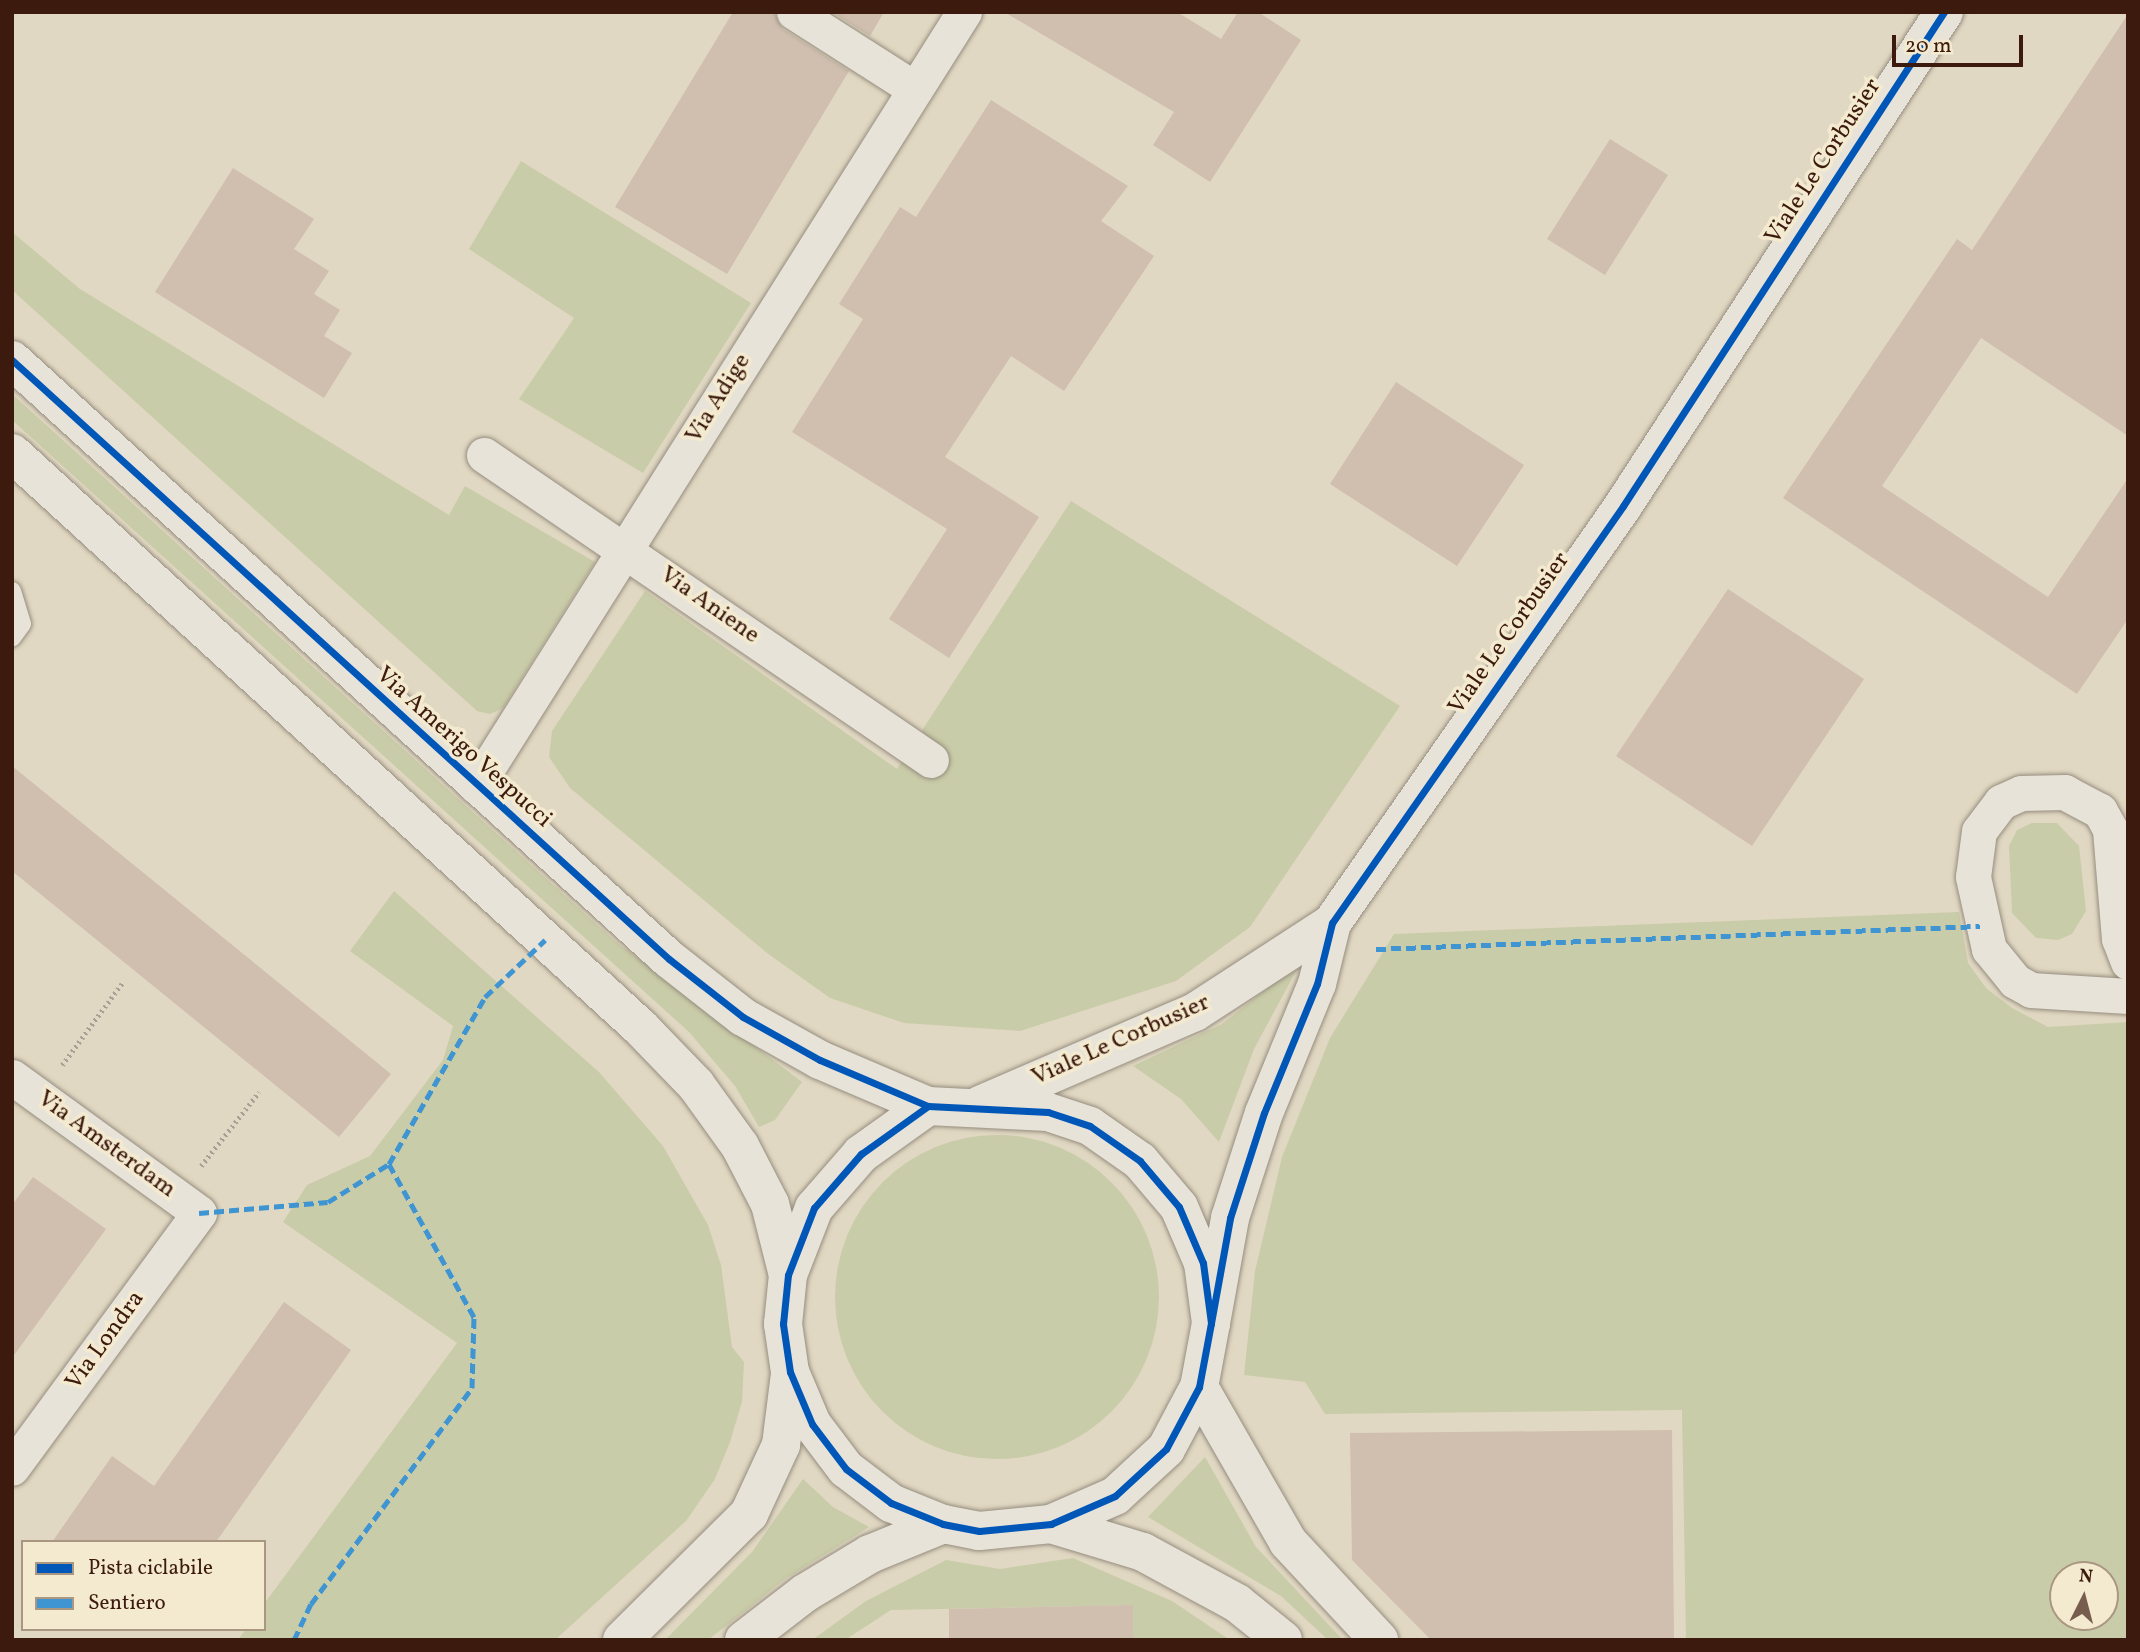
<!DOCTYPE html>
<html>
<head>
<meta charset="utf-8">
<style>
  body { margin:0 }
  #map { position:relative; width:2140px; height:1652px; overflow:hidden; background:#e1d8c3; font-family:Vollkorn,serif }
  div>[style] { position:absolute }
  .green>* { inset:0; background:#c9cca8 }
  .round { border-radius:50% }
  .building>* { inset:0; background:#d0bfaf }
  .path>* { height:4.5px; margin-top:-2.25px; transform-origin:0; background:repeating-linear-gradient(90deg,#a7a097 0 2px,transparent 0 5.5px) }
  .roads { filter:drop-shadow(0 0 2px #968d7f) drop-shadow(0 0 2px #968d7f) }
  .lane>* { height:18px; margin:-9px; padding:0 9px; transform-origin:9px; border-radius:9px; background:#e7e3d8 }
  .street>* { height:35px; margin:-17.5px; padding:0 17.5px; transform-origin:17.5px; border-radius:17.5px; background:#e7e3d8 }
  .secondary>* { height:38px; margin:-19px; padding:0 19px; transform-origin:19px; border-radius:19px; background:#e7e3d8 }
  .quiet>* { height:5px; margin-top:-2.5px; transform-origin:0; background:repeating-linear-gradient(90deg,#3f94d2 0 10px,transparent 0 15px) }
  .cycleway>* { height:7px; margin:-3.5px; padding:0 3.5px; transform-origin:3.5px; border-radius:3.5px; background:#0057b8 }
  span { translate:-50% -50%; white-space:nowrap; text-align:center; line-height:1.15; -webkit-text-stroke:7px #f4ead0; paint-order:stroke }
  .street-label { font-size:24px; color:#3c1b0e }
  .frame { position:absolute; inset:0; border:14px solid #3c1b0e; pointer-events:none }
  .legend { position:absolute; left:21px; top:1540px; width:245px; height:91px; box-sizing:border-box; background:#f4ead0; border:2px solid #aa9782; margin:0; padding:9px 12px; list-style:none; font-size:21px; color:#3c1b0e }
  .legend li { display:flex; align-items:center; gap:14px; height:35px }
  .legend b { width:35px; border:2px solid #aa9782 }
  .north { position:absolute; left:2049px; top:1561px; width:70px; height:70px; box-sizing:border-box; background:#f4ead0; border:2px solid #aa9782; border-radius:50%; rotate:6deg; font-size:19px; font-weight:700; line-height:28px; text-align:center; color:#3c1b0e }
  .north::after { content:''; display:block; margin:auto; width:24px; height:32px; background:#765d4d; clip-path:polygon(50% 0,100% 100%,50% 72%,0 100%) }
  .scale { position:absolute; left:1892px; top:35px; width:131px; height:32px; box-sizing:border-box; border:4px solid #3c1b0e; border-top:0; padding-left:9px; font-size:21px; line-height:24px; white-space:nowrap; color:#3c1b0e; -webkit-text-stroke:5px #f4ead0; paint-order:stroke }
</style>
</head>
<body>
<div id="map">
  <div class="green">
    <i style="clip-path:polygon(521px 161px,751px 303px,643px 473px,519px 399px,574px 318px,469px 249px)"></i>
    <i style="clip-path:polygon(12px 232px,80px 289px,449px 515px,465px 486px,595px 562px,503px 708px,490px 714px,477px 711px,12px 290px)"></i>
    <i style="clip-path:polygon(12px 394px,615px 941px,802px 1082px,775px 1120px,759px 1127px,735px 1086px,689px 1032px,12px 420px)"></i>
    <i style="clip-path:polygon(1071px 501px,1400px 706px,1250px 927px,1176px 981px,1020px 1031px,904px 1023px,830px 998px,767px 953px,570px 788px,549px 757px,552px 731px,645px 591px,897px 769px)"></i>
    <i style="clip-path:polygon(2032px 823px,2057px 823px,2079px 846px,2086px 911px,2072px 934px,2058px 940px,2036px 938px,2012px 913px,2009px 846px,2017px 830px)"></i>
    <i style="clip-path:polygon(394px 891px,599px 1072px,663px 1146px,708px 1225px,721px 1265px,732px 1347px,744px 1362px,742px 1402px,730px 1442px,715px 1479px,686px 1521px,555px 1640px,238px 1640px,246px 1629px,264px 1629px,264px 1604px,457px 1343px,283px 1222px,307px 1185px,370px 1156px,443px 1060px,453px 1026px,350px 951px)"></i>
    <i style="clip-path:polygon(evenodd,1959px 912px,1968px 963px,1986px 988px,2012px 1008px,2048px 1027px,2128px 1022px,2128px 1640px,1686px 1640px,1682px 1410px,1325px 1414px,1305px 1382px,1244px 1375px,1255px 1271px,1282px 1157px,1330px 1038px,1394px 934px,1959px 912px,2063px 1575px,2105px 1575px,2105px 1617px,2063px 1617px,2063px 1575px)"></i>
    <i style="clip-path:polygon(1301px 962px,1254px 1049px,1219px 1142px,1181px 1099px,1133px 1066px,1222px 1024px)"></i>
    <i class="round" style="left:835px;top:1135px;width:324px;height:324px"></i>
    <i style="clip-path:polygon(1205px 1457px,1256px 1547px,1343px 1640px,1328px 1640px,1281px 1596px,1148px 1517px)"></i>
    <i style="clip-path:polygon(803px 1479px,833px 1507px,869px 1527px,785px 1579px,708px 1640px,665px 1640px,752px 1552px)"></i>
    <i style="clip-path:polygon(1073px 1558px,1172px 1601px,1230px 1640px,1133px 1640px,1133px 1605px,891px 1610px,845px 1640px,812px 1640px,866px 1601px,946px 1560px,1000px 1569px)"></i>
  </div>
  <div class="building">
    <i style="clip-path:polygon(733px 12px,774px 12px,783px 29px,849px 71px,727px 274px,615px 207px)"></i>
    <i style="clip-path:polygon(832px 12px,884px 12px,870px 36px)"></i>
    <i style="clip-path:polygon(1004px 12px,1177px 12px,1221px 39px,1238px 12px,1258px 12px,1301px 40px,1210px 182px,1153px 145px,1174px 112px)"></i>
    <i style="clip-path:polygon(2128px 14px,2128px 436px,1981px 338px,1882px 486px,2048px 597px,2128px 478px,2128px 619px,2077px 694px,1783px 498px,1957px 239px,1972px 250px)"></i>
    <i style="clip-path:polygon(991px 100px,1128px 186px,1101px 221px,1154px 256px,1064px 391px,1011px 356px,945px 457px,1039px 517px,949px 658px,889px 619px,947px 529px,792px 432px,863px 319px,839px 304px,900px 207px,916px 217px)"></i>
    <i style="clip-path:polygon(1610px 139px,1668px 175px,1605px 275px,1547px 239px)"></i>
    <i style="clip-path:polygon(233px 168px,314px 219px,294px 249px,329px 271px,314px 294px,340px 310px,324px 336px,352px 353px,324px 398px,155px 292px)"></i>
    <i style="clip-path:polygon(1396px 382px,1524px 465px,1457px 566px,1330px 484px)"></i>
    <i style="clip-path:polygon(1728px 589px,1864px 679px,1752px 846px,1616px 756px)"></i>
    <i style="clip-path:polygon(12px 766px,391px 1074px,339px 1137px,12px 871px)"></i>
    <i style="clip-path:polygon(33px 1177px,106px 1229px,12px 1358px,12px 1205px)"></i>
    <i style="clip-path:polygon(284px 1302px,351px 1350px,216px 1542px,52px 1542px,112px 1456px,154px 1486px)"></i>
    <i style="clip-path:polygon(1672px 1430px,1674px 1640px,1431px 1640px,1352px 1560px,1350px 1433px)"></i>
    <i style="clip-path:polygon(1133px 1605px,1133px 1640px,949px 1640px,949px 1609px)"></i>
  </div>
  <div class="path">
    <i style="left:62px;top:1065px;width:103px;rotate:-53.7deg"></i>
    <i style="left:201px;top:1166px;width:94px;rotate:-51.9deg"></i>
  </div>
  <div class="roads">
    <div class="lane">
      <i style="left:12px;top:591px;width:34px;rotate:73deg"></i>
      <i style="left:22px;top:624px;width:17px;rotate:126deg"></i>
    </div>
    <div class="street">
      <i style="left:794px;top:12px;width:143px;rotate:32.5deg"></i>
      <i style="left:484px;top:455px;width:541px;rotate:34.31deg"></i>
      <i style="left:476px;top:786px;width:915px;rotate:-57.77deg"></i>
      <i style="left:2128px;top:962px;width:25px;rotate:-111deg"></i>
      <i style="left:2119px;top:939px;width:110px;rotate:-94.7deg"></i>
      <i style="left:2110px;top:829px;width:21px;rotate:-119deg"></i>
      <i style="left:2100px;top:811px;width:40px;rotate:-152deg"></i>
      <i style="left:2065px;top:792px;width:44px;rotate:178.7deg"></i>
      <i style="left:2021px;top:793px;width:22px;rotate:156deg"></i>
      <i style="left:2001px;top:802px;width:36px;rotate:127deg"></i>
      <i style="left:1979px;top:831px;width:46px;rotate:97.4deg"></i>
      <i style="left:1973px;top:877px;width:74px;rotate:77.5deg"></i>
      <i style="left:1989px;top:949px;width:41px;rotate:50.9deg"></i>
      <i style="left:2015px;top:981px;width:18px;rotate:29deg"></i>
      <i style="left:2031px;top:990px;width:97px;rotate:3.5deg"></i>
      <i style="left:12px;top:1077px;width:231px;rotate:36deg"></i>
      <i style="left:199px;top:1213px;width:316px;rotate:126.3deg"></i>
    </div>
    <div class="secondary">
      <i style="left:12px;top:360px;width:889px;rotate:42.36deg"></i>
      <i style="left:669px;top:959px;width:94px;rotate:38.1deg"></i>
      <i style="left:743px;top:1017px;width:88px;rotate:29.2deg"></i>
      <i style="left:820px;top:1060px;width:117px;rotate:23.1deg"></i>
      <i style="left:12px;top:453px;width:851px;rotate:42.43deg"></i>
      <i style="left:640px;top:1027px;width:81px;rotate:46deg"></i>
      <i style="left:696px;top:1085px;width:75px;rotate:54.2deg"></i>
      <i style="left:740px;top:1146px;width:65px;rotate:62.7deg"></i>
      <i style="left:770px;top:1204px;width:73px;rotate:75.8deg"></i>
      <i style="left:980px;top:1105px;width:234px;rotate:-23.4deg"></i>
      <i style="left:1195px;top:1012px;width:163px;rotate:-33deg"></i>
      <i style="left:928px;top:1106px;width:120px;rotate:2.9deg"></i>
      <i style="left:1048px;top:1112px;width:44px;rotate:18.4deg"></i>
      <i style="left:1090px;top:1126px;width:61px;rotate:35deg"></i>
      <i style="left:1140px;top:1161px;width:60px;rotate:49.7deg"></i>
      <i style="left:1179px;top:1207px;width:61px;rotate:66.8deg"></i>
      <i style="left:1203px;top:1263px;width:61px;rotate:82.4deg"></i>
      <i style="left:1211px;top:1323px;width:65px;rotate:100.6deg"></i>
      <i style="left:1199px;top:1387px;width:70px;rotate:118deg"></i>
      <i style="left:1166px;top:1449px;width:69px;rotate:137.3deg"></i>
      <i style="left:1115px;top:1496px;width:70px;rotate:156.4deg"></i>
      <i style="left:1051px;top:1524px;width:72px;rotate:174.4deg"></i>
      <i style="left:979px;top:1531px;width:37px;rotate:-169deg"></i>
      <i style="left:943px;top:1524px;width:56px;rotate:-158deg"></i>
      <i style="left:891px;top:1503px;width:56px;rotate:-142.9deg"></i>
      <i style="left:846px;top:1469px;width:56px;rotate:-127.1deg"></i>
      <i style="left:812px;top:1424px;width:56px;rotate:-112.9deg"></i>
      <i style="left:790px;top:1372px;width:49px;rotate:-98.3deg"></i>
      <i style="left:783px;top:1324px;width:49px;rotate:-84.2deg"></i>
      <i style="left:788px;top:1275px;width:72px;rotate:-68.8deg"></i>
      <i style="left:814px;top:1208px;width:72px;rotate:-49deg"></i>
      <i style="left:861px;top:1154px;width:82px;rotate:-35.6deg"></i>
      <i style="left:1211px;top:1323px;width:107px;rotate:-79.7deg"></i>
      <i style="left:1230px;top:1218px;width:110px;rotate:-72.1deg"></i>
      <i style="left:1264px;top:1113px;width:139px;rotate:-67.7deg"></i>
      <i style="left:1317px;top:984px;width:63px;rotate:-76.2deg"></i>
      <i style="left:1332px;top:923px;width:508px;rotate:-55.09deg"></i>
      <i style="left:1623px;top:506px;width:589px;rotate:-56.98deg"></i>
      <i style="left:1199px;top:1387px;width:179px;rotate:60.1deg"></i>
      <i style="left:1288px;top:1542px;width:134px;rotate:47.1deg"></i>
      <i style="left:1051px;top:1524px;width:96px;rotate:16.9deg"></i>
      <i style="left:1143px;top:1552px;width:107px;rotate:28.5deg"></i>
      <i style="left:1237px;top:1603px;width:59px;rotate:38.8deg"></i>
      <i style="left:622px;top:1640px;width:179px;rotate:-44.8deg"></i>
      <i style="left:749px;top:1514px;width:76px;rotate:-65.1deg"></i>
      <i style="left:781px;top:1445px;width:72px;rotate:-82.8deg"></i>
      <i style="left:744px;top:1640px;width:77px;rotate:-37.6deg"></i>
      <i style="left:805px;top:1593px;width:76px;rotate:-31deg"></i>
      <i style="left:870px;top:1554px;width:79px;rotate:-22.3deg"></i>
    </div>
  </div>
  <div class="quiet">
    <i style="left:1376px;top:949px;width:604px;rotate:-2.18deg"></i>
    <i style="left:199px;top:1213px;width:129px;rotate:-4.9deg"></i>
    <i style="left:328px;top:1202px;width:72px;rotate:-31.9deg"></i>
    <i style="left:389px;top:1164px;width:193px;rotate:-60.1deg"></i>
    <i style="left:485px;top:997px;width:83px;rotate:-43.5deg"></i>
    <i style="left:294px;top:1640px;width:40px;rotate:-65deg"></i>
    <i style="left:311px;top:1604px;width:269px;rotate:-53.3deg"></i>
    <i style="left:472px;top:1388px;width:71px;rotate:-88.4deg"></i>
    <i style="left:474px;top:1317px;width:175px;rotate:-119.1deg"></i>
  </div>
  <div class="cycleway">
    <i style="left:12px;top:360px;width:889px;rotate:42.36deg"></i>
    <i style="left:669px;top:959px;width:94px;rotate:38.1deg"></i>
    <i style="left:743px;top:1017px;width:88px;rotate:29.2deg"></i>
    <i style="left:820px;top:1060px;width:117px;rotate:23.1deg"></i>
    <i style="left:928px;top:1106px;width:120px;rotate:2.9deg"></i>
    <i style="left:1048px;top:1112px;width:44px;rotate:18.4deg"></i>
    <i style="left:1090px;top:1126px;width:61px;rotate:35deg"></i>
    <i style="left:1140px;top:1161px;width:60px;rotate:49.7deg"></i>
    <i style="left:1179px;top:1207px;width:61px;rotate:66.8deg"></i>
    <i style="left:1203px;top:1263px;width:61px;rotate:82.4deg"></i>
    <i style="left:1211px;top:1323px;width:65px;rotate:100.6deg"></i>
    <i style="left:1199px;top:1387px;width:70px;rotate:118deg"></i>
    <i style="left:1166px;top:1449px;width:69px;rotate:137.3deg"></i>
    <i style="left:1115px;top:1496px;width:70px;rotate:156.4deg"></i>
    <i style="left:1051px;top:1524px;width:72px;rotate:174.4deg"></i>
    <i style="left:979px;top:1531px;width:37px;rotate:-169deg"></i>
    <i style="left:943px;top:1524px;width:56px;rotate:-158deg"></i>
    <i style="left:891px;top:1503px;width:56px;rotate:-142.9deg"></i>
    <i style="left:846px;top:1469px;width:56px;rotate:-127.1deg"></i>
    <i style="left:812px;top:1424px;width:56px;rotate:-112.9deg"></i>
    <i style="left:790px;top:1372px;width:49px;rotate:-98.3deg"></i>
    <i style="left:783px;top:1324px;width:49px;rotate:-84.2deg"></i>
    <i style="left:788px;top:1275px;width:72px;rotate:-68.8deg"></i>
    <i style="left:814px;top:1208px;width:72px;rotate:-49deg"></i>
    <i style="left:861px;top:1154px;width:82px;rotate:-35.6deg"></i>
    <i style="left:1211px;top:1323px;width:107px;rotate:-79.7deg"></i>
    <i style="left:1230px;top:1218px;width:110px;rotate:-72.1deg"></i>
    <i style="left:1264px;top:1113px;width:139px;rotate:-67.7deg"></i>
    <i style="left:1317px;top:984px;width:63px;rotate:-76.2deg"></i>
    <i style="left:1332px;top:923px;width:508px;rotate:-55.09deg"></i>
    <i style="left:1623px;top:506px;width:589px;rotate:-56.98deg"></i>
  </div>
  <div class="street-label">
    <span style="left:1824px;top:162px;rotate:-57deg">Viale Le Corbusier</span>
    <span style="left:719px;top:399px;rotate:-58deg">Via Adige</span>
    <span style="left:709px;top:606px;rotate:35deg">Via Aniene</span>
    <span style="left:1510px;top:634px;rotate:-55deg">Viale Le Corbusier</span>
    <span style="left:463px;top:748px;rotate:42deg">Via Amerigo Vespucci</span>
    <span style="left:1121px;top:1041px;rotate:-24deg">Viale Le Corbusier</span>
    <span style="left:106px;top:1145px;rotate:36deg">Via Amsterdam</span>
    <span style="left:106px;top:1341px;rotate:-54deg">Via Londra</span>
  </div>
  <div class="frame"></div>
  <ul class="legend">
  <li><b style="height:9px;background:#0057b8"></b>Pista ciclabile</li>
  <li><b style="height:9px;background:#3f94d2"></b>Sentiero</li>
  </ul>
  <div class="north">N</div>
  <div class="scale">20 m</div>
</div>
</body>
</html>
